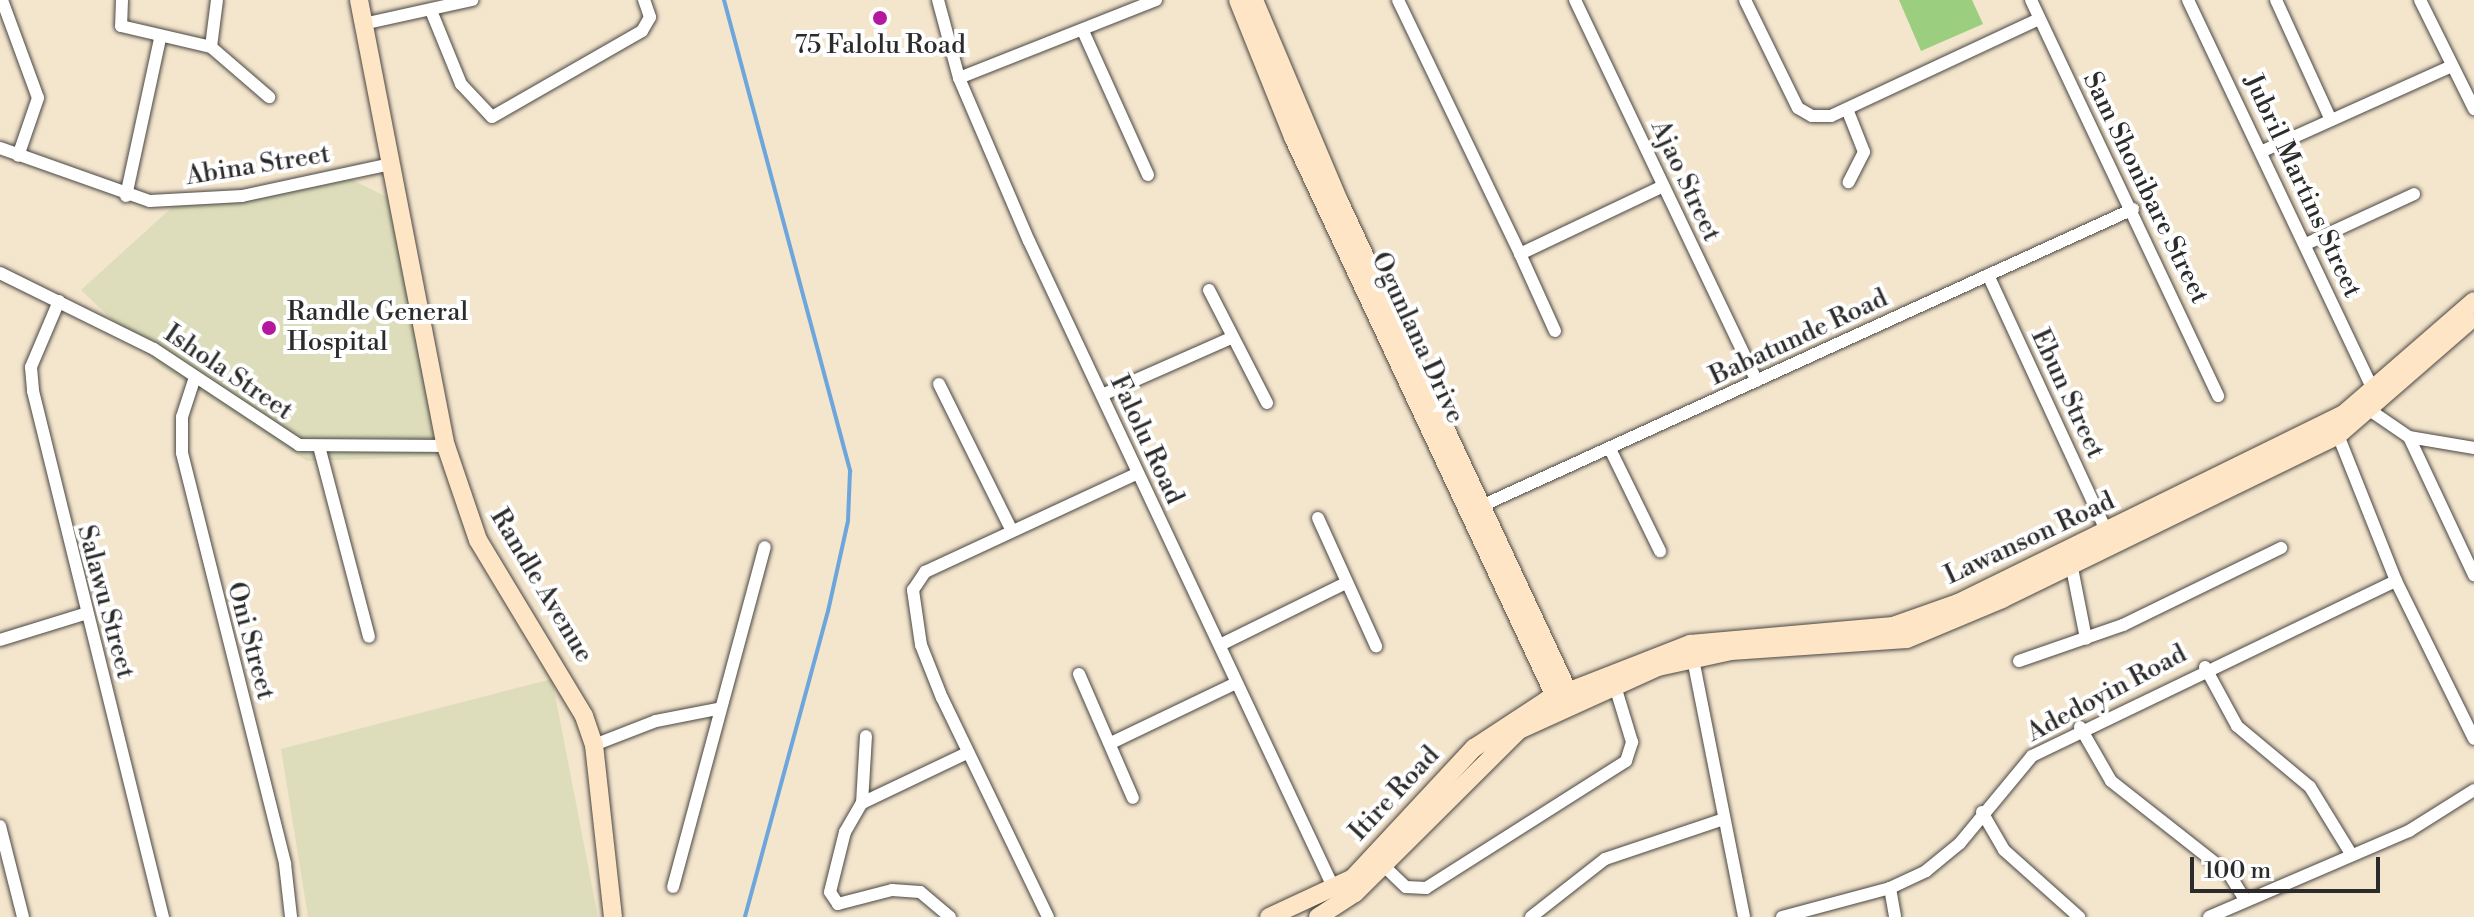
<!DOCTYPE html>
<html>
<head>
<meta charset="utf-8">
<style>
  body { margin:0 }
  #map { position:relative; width:2474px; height:917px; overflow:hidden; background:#f4e5cd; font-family:"Libre Bodoni",serif }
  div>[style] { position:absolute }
  .built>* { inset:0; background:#deddbb }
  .green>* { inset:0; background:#9bcf7f }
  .stream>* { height:4px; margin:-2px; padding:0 2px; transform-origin:2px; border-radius:2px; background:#6da6dc }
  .roads { filter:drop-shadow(0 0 2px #494743) drop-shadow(0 0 2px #494743) }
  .street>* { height:12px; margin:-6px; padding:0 6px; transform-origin:6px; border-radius:6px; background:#fff }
  .secondary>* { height:18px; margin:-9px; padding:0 9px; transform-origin:9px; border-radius:9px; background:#fee5c5 }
  .dots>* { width:22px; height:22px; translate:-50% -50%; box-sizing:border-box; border:4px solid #fff; border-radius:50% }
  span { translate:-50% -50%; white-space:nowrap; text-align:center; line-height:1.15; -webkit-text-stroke:8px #fff; paint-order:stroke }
  .poi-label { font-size:26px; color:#2b2b2b }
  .left { translate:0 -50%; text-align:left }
  .street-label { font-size:26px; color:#2b2b2b }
  .scale { position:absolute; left:2190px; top:857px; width:190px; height:36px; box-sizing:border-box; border:4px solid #2b2b2b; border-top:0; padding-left:10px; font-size:24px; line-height:28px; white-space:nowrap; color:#2b2b2b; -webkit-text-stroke:6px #fff; paint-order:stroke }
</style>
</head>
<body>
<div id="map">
  <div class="built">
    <i style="clip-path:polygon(340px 174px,389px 198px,449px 456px,307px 461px,162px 367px,81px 290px,179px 201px)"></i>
    <i style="clip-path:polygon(552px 679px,598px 917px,308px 917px,281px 749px)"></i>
  </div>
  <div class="green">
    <i style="clip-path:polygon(1899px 0,1972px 0,1983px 24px,1921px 51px)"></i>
  </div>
  <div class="stream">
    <i style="left:724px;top:0;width:488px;rotate:75deg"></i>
    <i style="left:850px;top:471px;width:50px;rotate:92.3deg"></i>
    <i style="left:848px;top:521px;width:92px;rotate:102.5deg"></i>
    <i style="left:828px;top:611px;width:317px;rotate:105.2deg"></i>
  </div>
  <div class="roads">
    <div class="street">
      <i style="left:2px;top:0;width:104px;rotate:69.8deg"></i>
      <i style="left:38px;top:98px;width:61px;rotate:109deg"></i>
      <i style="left:122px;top:0;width:26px;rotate:92deg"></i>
      <i style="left:121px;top:26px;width:92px;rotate:13.1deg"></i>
      <i style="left:217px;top:0;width:47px;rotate:97.3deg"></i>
      <i style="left:211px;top:47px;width:77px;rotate:40.8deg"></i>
      <i style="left:938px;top:0;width:81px;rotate:74.9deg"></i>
      <i style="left:959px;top:78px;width:177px;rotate:66.8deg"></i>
      <i style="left:1029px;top:241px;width:718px;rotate:64.79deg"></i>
      <i style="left:1398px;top:0;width:282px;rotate:64.3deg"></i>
      <i style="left:1575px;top:0;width:422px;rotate:64.5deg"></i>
      <i style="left:1745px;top:0;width:120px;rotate:63.9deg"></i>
      <i style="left:1798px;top:108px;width:16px;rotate:30deg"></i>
      <i style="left:1812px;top:116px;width:19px"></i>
      <i style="left:1831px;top:116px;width:230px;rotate:-25deg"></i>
      <i style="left:2031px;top:0;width:438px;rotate:64.7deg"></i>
      <i style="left:2188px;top:0;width:433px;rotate:64.6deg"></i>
      <i style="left:2276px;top:0;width:132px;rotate:65.4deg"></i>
      <i style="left:2420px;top:0;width:122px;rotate:63.6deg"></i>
      <i style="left:432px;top:13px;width:77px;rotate:67.8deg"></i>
      <i style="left:461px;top:84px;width:45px;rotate:46.8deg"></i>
      <i style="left:492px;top:117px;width:173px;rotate:-29.8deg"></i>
      <i style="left:642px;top:31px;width:16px;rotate:-60deg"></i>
      <i style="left:650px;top:17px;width:18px;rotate:-109deg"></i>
      <i style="left:363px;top:24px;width:112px;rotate:-12.4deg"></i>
      <i style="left:1083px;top:31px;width:158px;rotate:65.7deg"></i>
      <i style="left:959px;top:78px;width:212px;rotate:-21.6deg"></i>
      <i style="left:1847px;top:109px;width:46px;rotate:68.4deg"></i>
      <i style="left:1864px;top:152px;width:34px;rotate:117deg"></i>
      <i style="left:0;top:148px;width:159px;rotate:19.5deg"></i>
      <i style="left:150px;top:201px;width:92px;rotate:-3.1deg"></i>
      <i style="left:242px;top:196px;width:148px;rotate:-12.1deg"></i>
      <i style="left:2265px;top:150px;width:203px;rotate:-24.2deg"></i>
      <i style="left:126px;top:196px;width:161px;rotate:-77.8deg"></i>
      <i style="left:2306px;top:244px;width:119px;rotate:-24.8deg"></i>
      <i style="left:0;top:273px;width:172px;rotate:26.3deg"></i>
      <i style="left:154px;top:349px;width:174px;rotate:33.5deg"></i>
      <i style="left:299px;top:445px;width:147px;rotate:0.4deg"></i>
      <i style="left:1988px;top:275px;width:283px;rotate:65.2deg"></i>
      <i style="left:1209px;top:290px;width:127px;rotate:62.8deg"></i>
      <i style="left:59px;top:301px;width:72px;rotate:113deg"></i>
      <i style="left:31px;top:367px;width:24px;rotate:85deg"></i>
      <i style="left:33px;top:391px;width:542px;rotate:76.12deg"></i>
      <i style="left:1555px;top:331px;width:85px;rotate:-114.4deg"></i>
      <i style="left:1520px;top:254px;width:158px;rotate:-25.4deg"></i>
      <i style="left:195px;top:377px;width:42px;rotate:108deg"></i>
      <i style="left:182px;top:417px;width:36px;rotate:90deg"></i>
      <i style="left:182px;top:453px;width:424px;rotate:75.9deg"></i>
      <i style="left:285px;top:864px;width:53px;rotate:83.5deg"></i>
      <i style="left:939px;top:384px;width:162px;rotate:63.6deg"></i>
      <i style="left:1102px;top:395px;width:141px;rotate:-23.8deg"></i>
      <i style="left:2371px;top:411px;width:46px;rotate:34.4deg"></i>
      <i style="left:2409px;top:437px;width:66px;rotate:9.6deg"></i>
      <i style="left:2338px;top:435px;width:157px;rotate:68.3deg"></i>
      <i style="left:2396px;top:581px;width:176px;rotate:63.7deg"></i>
      <i style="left:2409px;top:437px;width:153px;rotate:64.8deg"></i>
      <i style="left:1610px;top:449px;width:114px;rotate:63.9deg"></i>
      <i style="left:320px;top:450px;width:193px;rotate:75.3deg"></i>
      <i style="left:1477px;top:508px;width:721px;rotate:-24.5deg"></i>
      <i style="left:1318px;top:518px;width:141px;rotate:65.6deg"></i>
      <i style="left:2072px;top:568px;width:72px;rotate:78.8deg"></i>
      <i style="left:0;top:640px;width:88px;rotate:-17.2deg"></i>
      <i style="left:1222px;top:644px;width:136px;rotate:-26.2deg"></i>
      <i style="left:1693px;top:659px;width:263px;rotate:78.8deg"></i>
      <i style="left:2019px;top:661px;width:110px;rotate:-19.1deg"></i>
      <i style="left:2123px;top:625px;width:176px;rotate:-26deg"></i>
      <i style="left:2205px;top:667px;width:67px;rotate:61.5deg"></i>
      <i style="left:2237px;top:726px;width:95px;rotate:39.9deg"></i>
      <i style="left:2310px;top:787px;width:79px;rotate:58.5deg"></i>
      <i style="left:1079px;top:674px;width:135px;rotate:66.5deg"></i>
      <i style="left:2080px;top:727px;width:62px;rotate:60.1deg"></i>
      <i style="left:2111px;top:781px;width:150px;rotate:38.2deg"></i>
      <i style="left:2229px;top:874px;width:31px;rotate:58deg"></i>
      <i style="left:1111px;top:743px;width:139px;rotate:-25.6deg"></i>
      <i style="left:594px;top:745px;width:66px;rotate:-21.2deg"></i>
      <i style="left:656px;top:721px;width:63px;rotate:-11deg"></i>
      <i style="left:862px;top:803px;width:67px;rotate:-86.6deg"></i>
      <i style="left:1982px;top:812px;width:44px;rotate:59.9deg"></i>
      <i style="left:2004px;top:850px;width:101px;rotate:41.8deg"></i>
      <i style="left:0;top:826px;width:94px;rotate:75.8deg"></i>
      <i style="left:1384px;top:866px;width:30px;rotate:44deg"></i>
      <i style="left:1406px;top:887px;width:20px;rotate:3deg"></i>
      <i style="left:1426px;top:888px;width:237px;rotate:-32.4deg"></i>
      <i style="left:1626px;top:761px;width:20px;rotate:-72deg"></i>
      <i style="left:1632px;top:742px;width:59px;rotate:-106.9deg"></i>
      <i style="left:673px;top:887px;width:352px;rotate:-74.9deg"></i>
      <i style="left:1890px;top:888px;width:29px;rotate:80deg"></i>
      <i style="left:950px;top:917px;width:39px;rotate:-140deg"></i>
      <i style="left:920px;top:892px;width:28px;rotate:-176deg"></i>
      <i style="left:892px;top:890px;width:56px;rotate:165.5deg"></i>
      <i style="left:838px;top:904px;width:14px;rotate:-124deg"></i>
      <i style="left:830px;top:892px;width:62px;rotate:-76deg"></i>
      <i style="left:845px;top:832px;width:34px;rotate:-60deg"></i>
      <i style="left:862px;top:803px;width:116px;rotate:-25.5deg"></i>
      <i style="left:1048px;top:917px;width:243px;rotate:-115.8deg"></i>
      <i style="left:942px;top:698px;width:57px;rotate:-111.6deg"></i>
      <i style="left:921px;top:645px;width:56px;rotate:-98.3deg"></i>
      <i style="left:913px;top:590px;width:22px;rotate:-56deg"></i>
      <i style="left:925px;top:572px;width:233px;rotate:-24.9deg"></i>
      <i style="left:1531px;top:917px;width:94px;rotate:-38.1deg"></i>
      <i style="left:1605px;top:859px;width:122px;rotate:-18.6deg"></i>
      <i style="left:1782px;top:917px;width:112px;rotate:-15deg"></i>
      <i style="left:1890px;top:888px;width:40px;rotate:-25deg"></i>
      <i style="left:1926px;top:871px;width:44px;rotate:-39.5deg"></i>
      <i style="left:1960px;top:843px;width:113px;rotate:-50.4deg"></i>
      <i style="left:2032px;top:756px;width:404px;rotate:-25.7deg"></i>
      <i style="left:2209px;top:917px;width:218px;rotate:-23.3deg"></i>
      <i style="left:2409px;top:831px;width:77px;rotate:-32.2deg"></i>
    </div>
    <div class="secondary">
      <i style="left:359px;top:0;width:454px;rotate:79deg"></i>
      <i style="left:446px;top:446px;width:99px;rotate:71.2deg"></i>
      <i style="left:478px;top:540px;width:205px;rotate:58.9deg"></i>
      <i style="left:584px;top:716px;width:31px;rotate:71deg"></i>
      <i style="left:594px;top:745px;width:173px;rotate:83.7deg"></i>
      <i style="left:1238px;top:0;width:148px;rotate:68.1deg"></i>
      <i style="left:1293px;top:137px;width:629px;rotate:64.9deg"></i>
      <i style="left:1254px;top:0;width:216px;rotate:67.1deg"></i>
      <i style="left:1338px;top:199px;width:553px;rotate:64.96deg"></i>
      <i style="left:1269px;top:917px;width:93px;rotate:-24.9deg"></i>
      <i style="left:1353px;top:878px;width:178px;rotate:-47.1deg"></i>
      <i style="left:1474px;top:748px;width:87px;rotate:-33.3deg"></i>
      <i style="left:1547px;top:700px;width:154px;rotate:-21.4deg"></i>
      <i style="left:1690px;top:644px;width:204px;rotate:-5.1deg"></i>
      <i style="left:1893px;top:626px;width:69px;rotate:-19.5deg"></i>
      <i style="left:1958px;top:603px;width:430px;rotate:-26.1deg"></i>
      <i style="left:2344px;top:414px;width:172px;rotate:-41deg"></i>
      <i style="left:1318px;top:917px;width:44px;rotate:-33deg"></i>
      <i style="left:1355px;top:893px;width:231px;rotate:-44.8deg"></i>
      <i style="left:1519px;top:730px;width:153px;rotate:-24.4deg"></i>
      <i style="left:1658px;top:667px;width:75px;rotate:-12.4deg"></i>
      <i style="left:1731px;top:651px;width:176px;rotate:-3.9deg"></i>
      <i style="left:1907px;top:639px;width:103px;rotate:-22.8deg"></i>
      <i style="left:2002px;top:599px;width:374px;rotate:-26deg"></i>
      <i style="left:2338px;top:435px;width:174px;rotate:-41deg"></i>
    </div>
  </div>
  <div class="dots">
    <i style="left:880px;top:18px;background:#b5179e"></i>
    <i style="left:269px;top:328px;background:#b5179e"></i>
  </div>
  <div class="poi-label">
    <span style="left:880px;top:46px">75 Falolu Road</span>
    <span class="left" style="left:287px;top:328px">Randle General<br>Hospital</span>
  </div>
  <div class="street-label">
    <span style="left:258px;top:166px;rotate:-9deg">Abina Street</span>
    <span style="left:1685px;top:181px;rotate:65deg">Ajao Street</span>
    <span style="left:2302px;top:186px;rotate:65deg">Jubril Martins Street</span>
    <span style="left:2145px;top:188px;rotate:64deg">Sam Shonibare Street</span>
    <span style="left:1417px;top:338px;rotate:65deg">Ogunlana Drive</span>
    <span style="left:1799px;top:338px;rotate:-25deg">Babatunde Road</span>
    <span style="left:228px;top:373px;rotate:34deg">Ishola Street</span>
    <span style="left:2067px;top:394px;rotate:65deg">Ebun Street</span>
    <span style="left:1146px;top:440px;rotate:65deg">Falolu Road</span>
    <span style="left:2030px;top:539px;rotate:-25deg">Lawanson Road</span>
    <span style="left:541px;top:586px;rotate:59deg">Randle Avenue</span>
    <span style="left:105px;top:602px;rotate:75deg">Salawu Street</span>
    <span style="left:250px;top:641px;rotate:75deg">Oni Street</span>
    <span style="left:2107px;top:694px;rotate:-28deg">Adedoyin Road</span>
    <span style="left:1395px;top:794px;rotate:-47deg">Itire Road</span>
  </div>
  <div class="scale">100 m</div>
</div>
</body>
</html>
